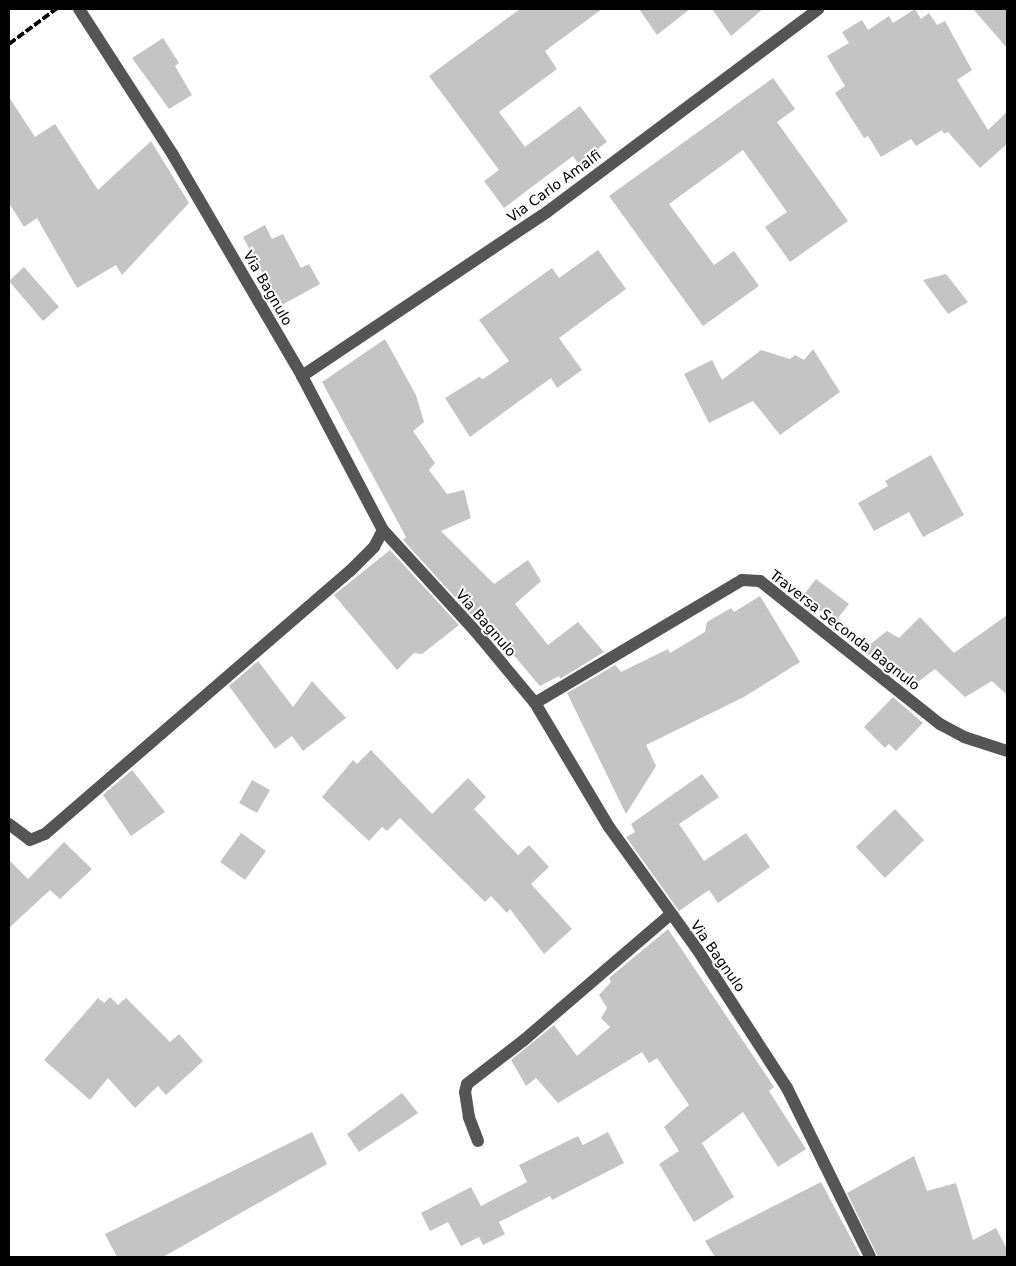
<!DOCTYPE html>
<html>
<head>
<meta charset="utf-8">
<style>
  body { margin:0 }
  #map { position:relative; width:1016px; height:1266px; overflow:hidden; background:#fff; font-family:"DejaVu Sans",sans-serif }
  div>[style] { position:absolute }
  .building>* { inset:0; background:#c4c4c4 }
  .minor>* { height:12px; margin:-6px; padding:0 6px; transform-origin:6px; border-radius:6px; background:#555 }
  .rail>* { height:4px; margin-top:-2px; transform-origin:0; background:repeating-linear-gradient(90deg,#000 0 8px,transparent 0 10.5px) }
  span { translate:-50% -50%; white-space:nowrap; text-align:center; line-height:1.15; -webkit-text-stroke:4px #fff; paint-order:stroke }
  .street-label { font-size:14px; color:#000 }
  .frame { position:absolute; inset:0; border:10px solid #000; pointer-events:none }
</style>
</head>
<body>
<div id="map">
  <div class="building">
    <i style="clip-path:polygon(520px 9px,602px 9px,545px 51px,557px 69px,499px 112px,525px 147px,580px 106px,607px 142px,578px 163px,573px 156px,504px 208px,484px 181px,499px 170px,429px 76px)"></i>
    <i style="clip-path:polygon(639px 9px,690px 9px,657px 35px)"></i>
    <i style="clip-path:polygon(712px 9px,763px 9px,731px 36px)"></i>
    <i style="clip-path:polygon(915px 9px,921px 19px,929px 13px,937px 25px,945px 21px,972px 70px,957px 80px,988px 130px,1007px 112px,1007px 144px,980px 168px,948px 132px,944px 134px,942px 130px,916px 146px,911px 139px,881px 157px,868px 136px,864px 138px,835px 93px,845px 86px,827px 56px,849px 43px,842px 32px,862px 20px,868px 30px,889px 16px,893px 23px)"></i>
    <i style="clip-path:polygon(973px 9px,1007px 9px,1007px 48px)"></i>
    <i style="clip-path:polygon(163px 38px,179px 63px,175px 66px,192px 95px,169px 109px,132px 58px)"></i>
    <i style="clip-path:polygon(773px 78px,795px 109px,777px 122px,848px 221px,790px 262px,765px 227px,787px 212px,743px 150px,669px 204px,714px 265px,734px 251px,759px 286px,703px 326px,609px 196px)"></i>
    <i style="clip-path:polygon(9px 97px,35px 137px,55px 124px,98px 190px,151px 141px,189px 203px,122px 275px,116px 265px,77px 288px,37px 218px,24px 227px,9px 203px)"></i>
    <i style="clip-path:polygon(265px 225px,272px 239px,283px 234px,301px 268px,309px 264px,320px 284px,280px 306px,243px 237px)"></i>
    <i style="clip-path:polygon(598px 250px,626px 289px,559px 338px,582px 370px,557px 388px,551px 378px,470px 437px,445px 398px,479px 377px,483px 379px,509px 361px,479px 320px,552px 268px,559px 278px)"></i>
    <i style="clip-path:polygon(24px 267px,59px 307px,43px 321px,9px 281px)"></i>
    <i style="clip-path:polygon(946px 274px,968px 302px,948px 314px,923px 280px)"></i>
    <i style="clip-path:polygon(385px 339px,416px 395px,424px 422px,413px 431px,435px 463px,429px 470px,447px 494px,464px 490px,471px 518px,441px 531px,494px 584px,528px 560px,541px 581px,515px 604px,548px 645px,578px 622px,604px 652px,560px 679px,559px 676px,540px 686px,477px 612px,472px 616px,403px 540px,406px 537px,322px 382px)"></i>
    <i style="clip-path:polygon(813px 349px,840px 392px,780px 435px,753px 401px,709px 423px,684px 374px,712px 360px,722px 380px,761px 350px,790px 359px,795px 355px,804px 360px)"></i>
    <i style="clip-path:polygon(931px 455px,964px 515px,923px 537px,909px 512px,874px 531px,858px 503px,888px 486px,885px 481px)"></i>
    <i style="clip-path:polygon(390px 550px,459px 625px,422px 654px,414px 653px,397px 670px,334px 595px)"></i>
    <i style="clip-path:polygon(816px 579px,849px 604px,835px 622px,802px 597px)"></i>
    <i style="clip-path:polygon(760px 596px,800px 662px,744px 697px,646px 745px,656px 766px,626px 814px,567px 693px,615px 665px,621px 672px,668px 649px,670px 653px,705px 632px,707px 622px,731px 608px,734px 612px)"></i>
    <i style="clip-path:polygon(1007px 615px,1007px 695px,992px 681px,965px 697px,935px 669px,911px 687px,863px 650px,887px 631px,899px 638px,920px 617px,954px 653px)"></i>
    <i style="clip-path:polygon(258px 661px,293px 707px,312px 681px,346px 718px,303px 751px,292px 736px,275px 749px,229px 686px)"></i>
    <i style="clip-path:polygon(893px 697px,923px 723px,896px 751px,889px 744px,885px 748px,864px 727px)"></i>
    <i style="clip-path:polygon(371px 750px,432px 814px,468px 778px,486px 797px,474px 809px,518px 855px,529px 845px,549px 867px,531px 884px,572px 929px,544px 954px,510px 909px,507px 913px,491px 896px,485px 902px,400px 818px,387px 831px,382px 827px,369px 841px,322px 797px,353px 760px,357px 764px)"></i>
    <i style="clip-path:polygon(132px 770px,165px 812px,131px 836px,103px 795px)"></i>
    <i style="clip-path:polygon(702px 774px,719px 797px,679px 824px,704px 861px,746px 833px,770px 867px,718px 903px,709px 890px,679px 911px,626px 837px,635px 832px,631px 824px)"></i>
    <i style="clip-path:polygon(252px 780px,270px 790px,257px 813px,239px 803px)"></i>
    <i style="clip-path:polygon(895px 809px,924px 840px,885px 878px,856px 847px)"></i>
    <i style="clip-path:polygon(241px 833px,266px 851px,245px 880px,220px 862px)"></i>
    <i style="clip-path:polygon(64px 842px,92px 869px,60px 899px,50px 890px,9px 928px,9px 860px,28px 879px)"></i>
    <i style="clip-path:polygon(668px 929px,774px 1087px,769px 1091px,806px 1149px,778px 1167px,743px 1112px,702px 1143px,734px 1197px,694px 1222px,659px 1164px,679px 1151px,664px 1127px,689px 1105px,657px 1058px,649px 1063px,642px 1052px,558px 1103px,536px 1078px,526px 1086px,511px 1060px,554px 1025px,577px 1056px,610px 1027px,601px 1018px,607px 1008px,599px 995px,611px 982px,609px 978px)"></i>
    <i style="clip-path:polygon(110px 997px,118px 1005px,126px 998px,170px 1042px,179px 1034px,203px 1061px,166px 1095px,158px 1086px,135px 1108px,108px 1078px,90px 1100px,44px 1060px,98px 998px,104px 1003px)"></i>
    <i style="clip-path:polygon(402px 1093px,418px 1113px,359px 1152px,347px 1134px)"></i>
    <i style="clip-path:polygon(312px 1132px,327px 1164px,163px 1257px,117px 1257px,105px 1234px)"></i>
    <i style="clip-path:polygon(608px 1132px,624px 1163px,552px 1200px,550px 1196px,499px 1222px,505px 1234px,483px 1245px,479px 1237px,461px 1246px,448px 1222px,430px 1231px,421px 1213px,471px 1187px,481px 1206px,527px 1182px,519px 1165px,578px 1136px,583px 1145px)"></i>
    <i style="clip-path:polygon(914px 1156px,927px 1191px,956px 1183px,973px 1240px,996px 1228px,1007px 1249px,1007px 1257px,878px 1257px,847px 1193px)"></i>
    <i style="clip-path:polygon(821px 1182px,861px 1257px,715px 1257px,705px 1241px)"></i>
  </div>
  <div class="minor">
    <i style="left:79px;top:9px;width:174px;rotate:57.2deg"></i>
    <i style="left:173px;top:155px;width:256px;rotate:59.7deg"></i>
    <i style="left:302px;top:376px;width:174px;rotate:62.3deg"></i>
    <i style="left:383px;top:530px;width:138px;rotate:47.6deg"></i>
    <i style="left:476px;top:632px;width:92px;rotate:50.3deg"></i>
    <i style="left:535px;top:703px;width:144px;rotate:59.2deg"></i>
    <i style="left:609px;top:827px;width:150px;rotate:54.2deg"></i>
    <i style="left:697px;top:949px;width:166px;rotate:57.1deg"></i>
    <i style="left:787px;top:1088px;width:188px;rotate:63.8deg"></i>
    <i style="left:302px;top:376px;width:295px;rotate:-33.8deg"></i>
    <i style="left:547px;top:212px;width:339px;rotate:-36.8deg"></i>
    <i style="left:535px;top:703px;width:241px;rotate:-30.7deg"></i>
    <i style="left:742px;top:580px;width:18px;rotate:3deg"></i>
    <i style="left:760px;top:581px;width:230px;rotate:38.5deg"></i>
    <i style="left:940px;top:724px;width:27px;rotate:28deg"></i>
    <i style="left:964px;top:737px;width:45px;rotate:18deg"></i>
    <i style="left:9px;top:824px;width:26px;rotate:37deg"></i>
    <i style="left:30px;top:840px;width:16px;rotate:-22deg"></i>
    <i style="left:45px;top:834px;width:403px;rotate:-40.8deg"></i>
    <i style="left:350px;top:571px;width:34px;rotate:-45deg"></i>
    <i style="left:374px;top:547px;width:19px;rotate:-62deg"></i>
    <i style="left:478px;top:1141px;width:26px;rotate:-111deg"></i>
    <i style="left:469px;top:1117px;width:25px;rotate:-99deg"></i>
    <i style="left:465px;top:1092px;width:8px;rotate:-76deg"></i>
    <i style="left:467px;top:1084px;width:72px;rotate:-37.7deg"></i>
    <i style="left:524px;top:1040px;width:192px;rotate:-40.6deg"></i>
  </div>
  <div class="rail">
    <i style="left:9px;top:44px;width:59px;rotate:-36.7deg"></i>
  </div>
  <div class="street-label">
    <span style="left:554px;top:186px;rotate:-36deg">Via Carlo Amalfi</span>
    <span style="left:268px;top:288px;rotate:60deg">Via Bagnulo</span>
    <span style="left:486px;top:623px;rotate:49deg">Via Bagnulo</span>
    <span style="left:845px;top:630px;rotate:38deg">Traversa Seconda Bagnulo</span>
    <span style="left:718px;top:956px;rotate:55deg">Via Bagnulo</span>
  </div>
  <div class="frame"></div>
</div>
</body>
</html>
